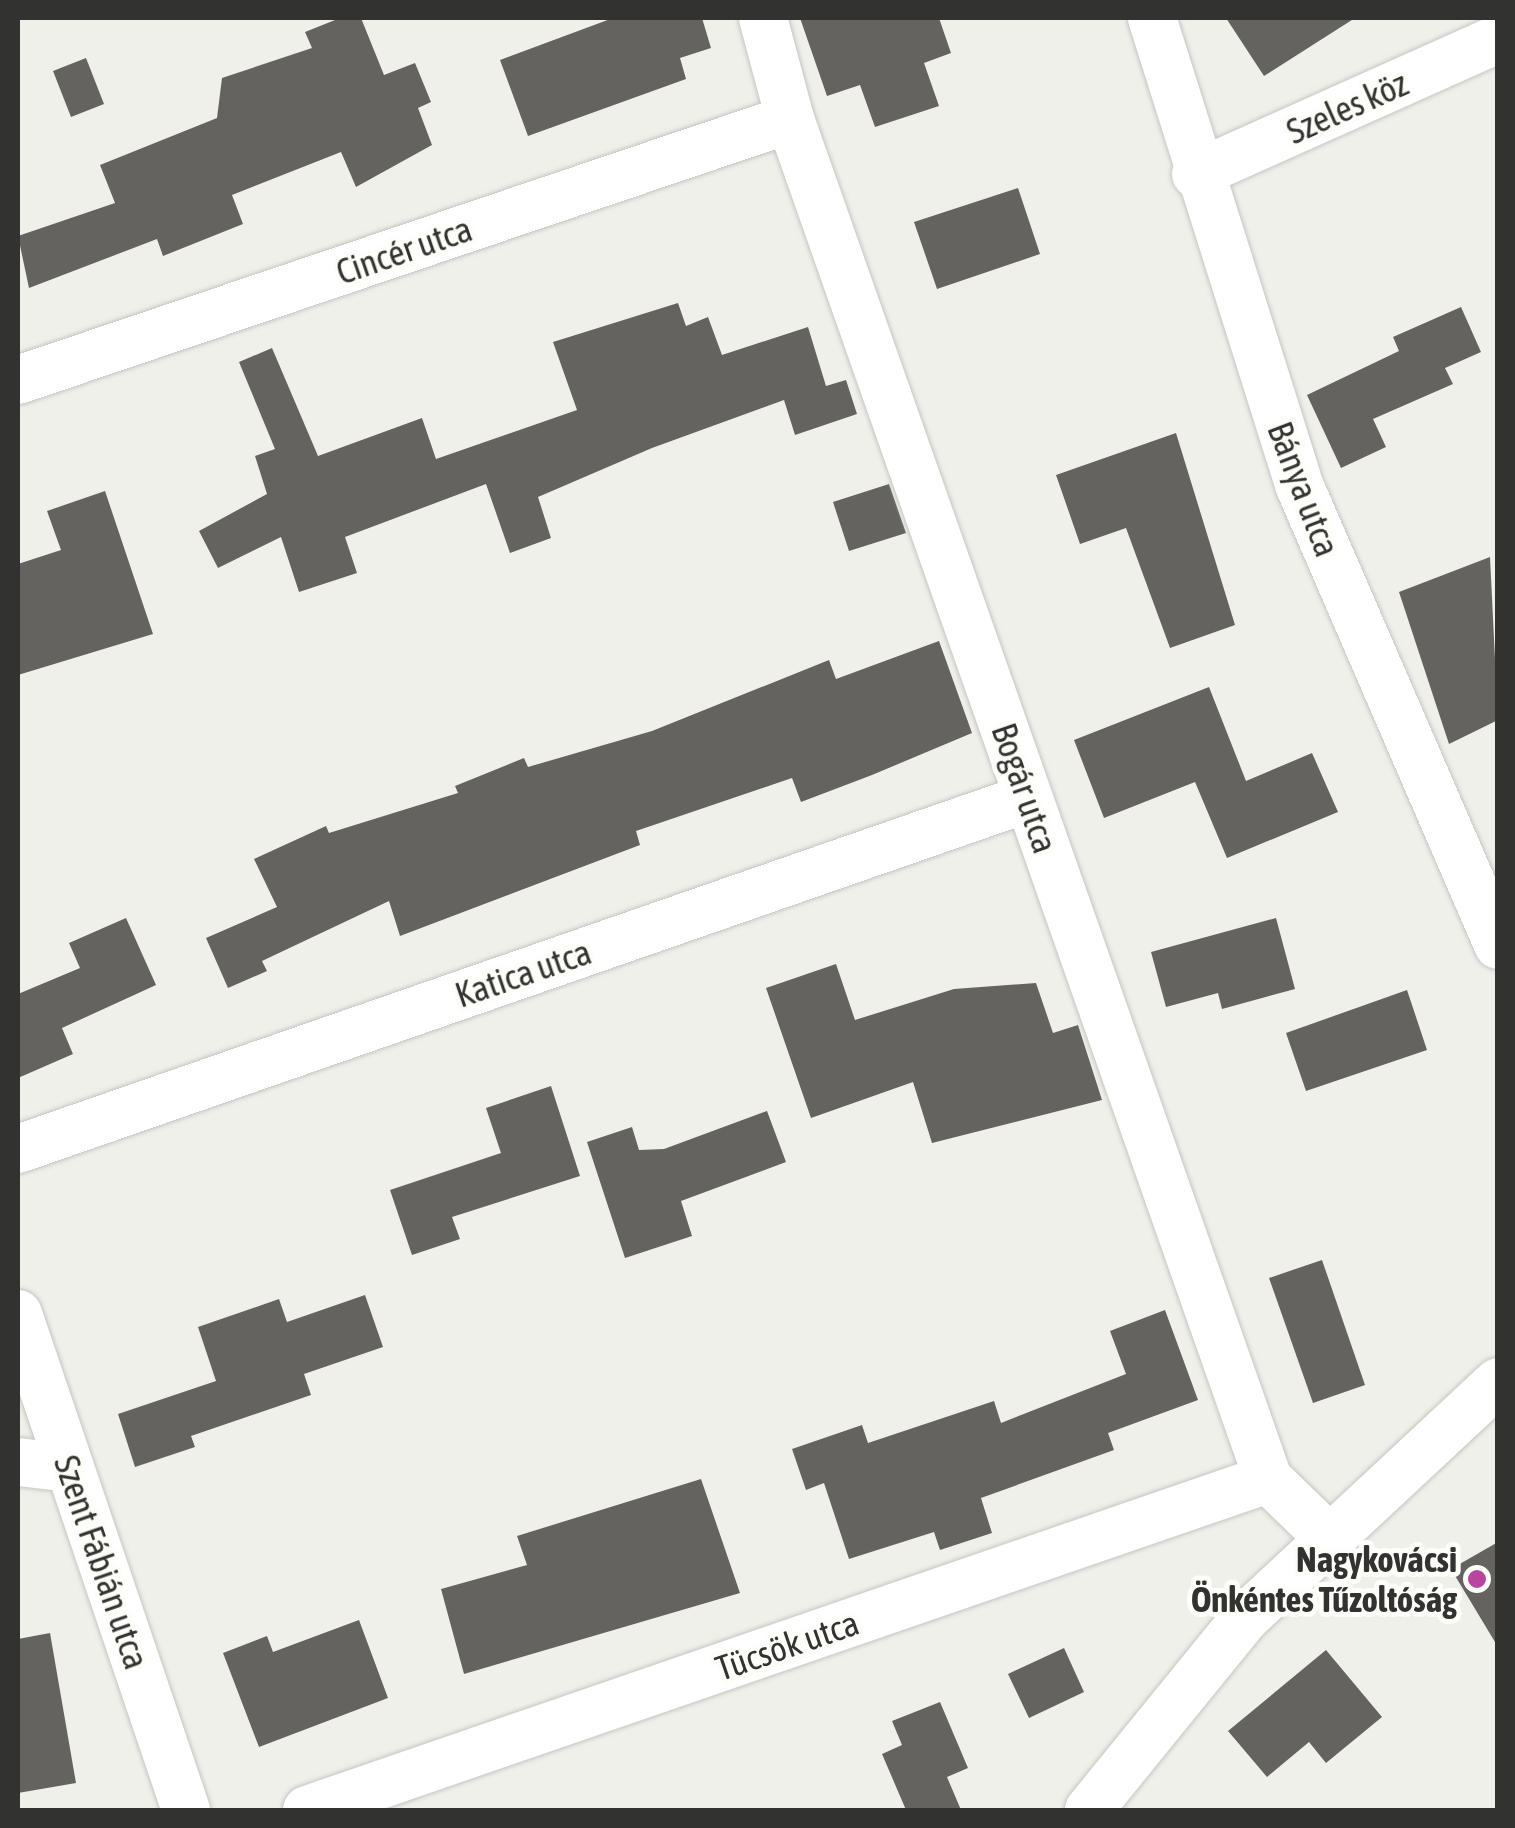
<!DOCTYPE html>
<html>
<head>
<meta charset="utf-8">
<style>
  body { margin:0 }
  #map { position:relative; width:1515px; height:1828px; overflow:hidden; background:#f0f0eb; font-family:"Asap Condensed",sans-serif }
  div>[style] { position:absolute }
  .building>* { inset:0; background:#656360 }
  .roads { filter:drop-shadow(0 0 2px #c5c6c2) drop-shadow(0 0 2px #c5c6c2) }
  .street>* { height:48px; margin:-24px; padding:0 24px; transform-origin:24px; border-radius:24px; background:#fff }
  .dots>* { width:28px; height:28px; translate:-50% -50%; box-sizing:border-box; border:5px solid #fdfdf9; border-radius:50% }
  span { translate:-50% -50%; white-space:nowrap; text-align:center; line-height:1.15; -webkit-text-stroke:10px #fdfdf9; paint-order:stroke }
  .street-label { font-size:35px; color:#323230 }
  .poi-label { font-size:35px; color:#323230; font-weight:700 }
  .right { translate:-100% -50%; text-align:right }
  .frame { position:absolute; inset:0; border:20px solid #323230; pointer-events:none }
</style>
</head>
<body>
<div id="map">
  <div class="building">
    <i style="clip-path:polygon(340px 18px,361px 18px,384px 75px,415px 63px,431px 102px,418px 108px,432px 145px,356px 187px,341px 152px,232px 195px,243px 224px,163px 256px,157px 239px,29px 288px,18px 236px,115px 203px,100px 165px,217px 118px,222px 78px,312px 48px,305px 32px)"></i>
    <i style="clip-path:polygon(613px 18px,702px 18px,711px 48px,680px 58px,686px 79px,528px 136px,500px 60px)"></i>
    <i style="clip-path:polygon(800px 18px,939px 18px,951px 53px,924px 63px,939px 106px,875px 127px,860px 85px,827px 96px)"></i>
    <i style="clip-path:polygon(1226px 18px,1355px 18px,1264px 76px)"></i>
    <i style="clip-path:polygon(86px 58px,104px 104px,71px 117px,53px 71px)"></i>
    <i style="clip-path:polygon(1018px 188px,1040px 254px,937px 289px,914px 222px)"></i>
    <i style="clip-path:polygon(678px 303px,686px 326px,708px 317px,722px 355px,808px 327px,826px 386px,846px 380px,857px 414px,795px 435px,784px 400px,652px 448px,538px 497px,551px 538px,510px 553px,486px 484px,345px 537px,357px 573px,299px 592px,281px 537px,218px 568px,199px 531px,267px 494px,255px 456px,275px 449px,239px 362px,272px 348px,318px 456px,422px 418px,436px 459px,577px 410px,553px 342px)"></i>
    <i style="clip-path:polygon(1461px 307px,1481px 352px,1445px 368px,1453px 384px,1373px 419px,1386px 447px,1341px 468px,1307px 395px,1399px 351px,1393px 337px)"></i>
    <i style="clip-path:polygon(1176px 433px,1235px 625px,1170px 648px,1126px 528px,1080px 544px,1056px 475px)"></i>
    <i style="clip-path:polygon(889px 484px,906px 533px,849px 551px,833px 502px)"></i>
    <i style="clip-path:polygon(105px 491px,153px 634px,18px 675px,18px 564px,61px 550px,47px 511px)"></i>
    <i style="clip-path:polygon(1490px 557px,1498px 720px,1449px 744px,1399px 592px)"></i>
    <i style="clip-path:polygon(939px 641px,972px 733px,872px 775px,801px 802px,792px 778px,636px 831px,640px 845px,400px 936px,389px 901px,262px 961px,267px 971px,228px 988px,206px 938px,277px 907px,254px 859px,326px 826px,329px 833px,458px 793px,455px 786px,524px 758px,528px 767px,652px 731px,829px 660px,836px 679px)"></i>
    <i style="clip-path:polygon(1209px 687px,1246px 781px,1312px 753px,1338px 812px,1227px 858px,1195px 782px,1104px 818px,1074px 740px)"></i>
    <i style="clip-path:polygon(126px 918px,156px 985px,62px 1028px,73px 1054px,18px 1078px,18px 994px,80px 968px,69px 943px)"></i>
    <i style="clip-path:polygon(1276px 918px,1295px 989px,1222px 1009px,1218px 993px,1166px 1007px,1151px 952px)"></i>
    <i style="clip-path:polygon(836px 964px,855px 1020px,954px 989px,1036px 983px,1053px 1033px,1078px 1025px,1102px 1100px,932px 1143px,913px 1082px,811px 1118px,766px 988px)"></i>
    <i style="clip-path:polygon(1407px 990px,1427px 1050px,1306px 1091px,1286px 1033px)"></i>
    <i style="clip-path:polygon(551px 1086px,580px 1176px,452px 1217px,460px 1239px,412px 1255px,390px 1190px,501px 1153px,486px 1108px)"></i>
    <i style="clip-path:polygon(767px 1111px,786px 1162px,681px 1201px,692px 1236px,625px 1258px,587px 1142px,632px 1127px,639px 1150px,664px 1149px)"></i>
    <i style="clip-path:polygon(1322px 1260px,1365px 1385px,1313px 1403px,1269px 1278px)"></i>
    <i style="clip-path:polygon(365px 1295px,383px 1347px,304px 1374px,311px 1395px,191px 1436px,195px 1447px,135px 1467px,118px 1414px,216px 1381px,198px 1327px,279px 1299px,287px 1322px)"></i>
    <i style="clip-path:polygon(1165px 1310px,1198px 1400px,1108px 1433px,1114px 1450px,981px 1498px,992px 1533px,940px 1550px,934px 1532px,849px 1559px,824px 1483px,806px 1490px,792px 1449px,862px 1425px,868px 1443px,994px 1401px,1001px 1423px,1126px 1374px,1110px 1331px)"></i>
    <i style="clip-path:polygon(701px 1479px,740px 1593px,464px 1674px,441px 1589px,527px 1565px,517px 1536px)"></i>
    <i style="clip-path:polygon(1498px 1542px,1498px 1647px,1451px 1569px)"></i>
    <i style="clip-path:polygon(359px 1620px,388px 1698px,259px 1747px,223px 1653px,267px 1636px,273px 1652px)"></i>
    <i style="clip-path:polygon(50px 1633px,76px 1783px,18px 1793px,18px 1639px)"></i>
    <i style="clip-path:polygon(1064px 1648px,1084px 1692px,1029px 1718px,1008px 1674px)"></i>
    <i style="clip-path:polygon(1326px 1650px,1382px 1717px,1326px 1763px,1309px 1742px,1267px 1777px,1228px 1731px)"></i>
    <i style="clip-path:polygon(940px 1702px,968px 1768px,947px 1777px,961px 1810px,906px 1810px,882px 1754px,902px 1745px,892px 1721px)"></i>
  </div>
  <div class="roads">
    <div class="street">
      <i style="left:763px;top:18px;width:105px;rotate:75deg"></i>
      <i style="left:790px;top:119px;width:1442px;rotate:70.63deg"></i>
      <i style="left:1268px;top:1479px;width:82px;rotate:44deg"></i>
      <i style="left:1152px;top:18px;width:492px;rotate:72.5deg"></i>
      <i style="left:1300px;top:487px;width:499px;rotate:66.6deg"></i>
      <i style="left:1196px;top:174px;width:331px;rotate:-24.1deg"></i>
      <i style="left:18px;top:380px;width:815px;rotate:-18.68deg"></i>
      <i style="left:18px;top:1149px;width:1069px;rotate:-19.16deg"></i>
      <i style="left:18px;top:1314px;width:524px;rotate:71.29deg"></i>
      <i style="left:18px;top:1462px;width:52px;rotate:6.6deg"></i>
      <i style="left:307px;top:1810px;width:1016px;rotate:-19.01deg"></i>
      <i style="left:1089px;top:1810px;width:246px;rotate:-50.9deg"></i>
      <i style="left:1244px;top:1619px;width:347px;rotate:-43deg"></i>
    </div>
  </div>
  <div class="dots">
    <i style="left:1477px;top:1579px;background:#b846a1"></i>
  </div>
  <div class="street-label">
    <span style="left:1347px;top:107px;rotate:-24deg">Szeles köz</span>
    <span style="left:404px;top:250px;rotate:-19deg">Cincér utca</span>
    <span style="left:1304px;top:489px;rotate:69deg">Bánya utca</span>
    <span style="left:1025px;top:788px;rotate:71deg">Bogár utca</span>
    <span style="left:523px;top:973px;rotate:-19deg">Katica utca</span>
    <span style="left:102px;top:1562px;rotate:71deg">Szent Fábián utca</span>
    <span style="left:787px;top:1645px;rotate:-19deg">Tücsök utca</span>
  </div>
  <div class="poi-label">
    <span class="right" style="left:1457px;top:1579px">Nagykovácsi<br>Önkéntes Tűzoltóság</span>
  </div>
  <div class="frame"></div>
</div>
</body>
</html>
